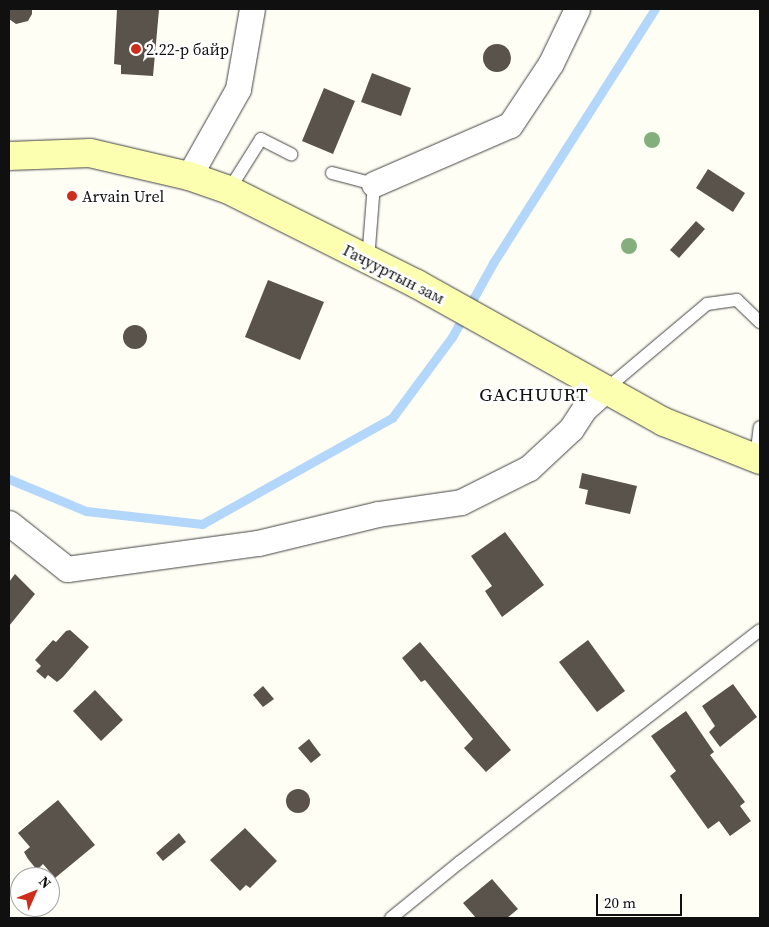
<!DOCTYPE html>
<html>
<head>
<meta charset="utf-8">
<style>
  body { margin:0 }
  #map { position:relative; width:769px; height:927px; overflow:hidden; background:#fffef4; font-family:"Source Serif 4",serif }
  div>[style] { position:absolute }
  .stream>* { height:9px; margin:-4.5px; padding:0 4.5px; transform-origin:4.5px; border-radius:4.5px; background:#b3d6fb }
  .building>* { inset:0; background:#5a534b }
  .round { border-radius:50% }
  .roads { filter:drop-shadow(0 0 1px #434343) drop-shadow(0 0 1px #434343) }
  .lane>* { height:12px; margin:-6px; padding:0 6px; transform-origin:6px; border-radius:6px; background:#fff }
  .street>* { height:25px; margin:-12.5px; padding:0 12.5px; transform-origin:12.5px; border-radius:12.5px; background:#fff }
  .secondary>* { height:28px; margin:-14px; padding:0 14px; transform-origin:14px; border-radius:14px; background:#fcffaf }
  .trees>* { width:16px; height:16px; margin:-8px; border-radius:50%; background:#84af7c }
  .dots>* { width:14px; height:14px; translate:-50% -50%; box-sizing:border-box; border:2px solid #fff; border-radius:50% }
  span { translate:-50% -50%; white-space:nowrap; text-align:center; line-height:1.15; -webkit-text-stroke:5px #fff; paint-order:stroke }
  .poi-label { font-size:16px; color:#101010 }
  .left { translate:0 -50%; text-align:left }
  .street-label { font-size:16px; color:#101010 }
  .quarter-label { font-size:19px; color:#101010; letter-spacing:1px }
  .frame { position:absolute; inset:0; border:10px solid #101010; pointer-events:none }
  .north { position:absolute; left:10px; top:867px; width:50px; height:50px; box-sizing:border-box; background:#fff; border:1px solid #9f9f9f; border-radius:50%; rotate:46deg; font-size:14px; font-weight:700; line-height:20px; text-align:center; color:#101010 }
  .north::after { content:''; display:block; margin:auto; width:18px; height:22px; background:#ce2d1b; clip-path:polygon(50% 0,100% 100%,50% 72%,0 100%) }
  .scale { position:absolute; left:596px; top:894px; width:86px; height:22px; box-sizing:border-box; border:2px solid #101010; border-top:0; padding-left:6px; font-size:15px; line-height:18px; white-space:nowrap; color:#101010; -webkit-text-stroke:4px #fff; paint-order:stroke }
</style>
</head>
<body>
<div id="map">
  <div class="stream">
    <i style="left:9px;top:479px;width:83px;rotate:22.6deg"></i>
    <i style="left:86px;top:511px;width:117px;rotate:6.4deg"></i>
    <i style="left:202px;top:524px;width:218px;rotate:-29.2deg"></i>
    <i style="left:392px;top:418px;width:101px;rotate:-53.5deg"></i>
    <i style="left:452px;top:337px;width:85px;rotate:-61deg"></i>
    <i style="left:493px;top:263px;width:301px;rotate:-57.5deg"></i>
  </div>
  <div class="building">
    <i style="clip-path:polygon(9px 9px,32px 9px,32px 14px,28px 21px,16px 24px,9px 19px)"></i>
    <i style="clip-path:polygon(117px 9px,159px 10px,153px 76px,121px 74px,121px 65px,114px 64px)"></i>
    <i class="round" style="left:483px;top:44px;width:28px;height:28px"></i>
    <i style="clip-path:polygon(372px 73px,411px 88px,401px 116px,361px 102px)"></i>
    <i style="clip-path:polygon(324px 88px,355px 101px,333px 154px,302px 141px)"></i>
    <i style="clip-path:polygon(708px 169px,745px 193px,733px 212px,696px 188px)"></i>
    <i style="clip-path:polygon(696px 221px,705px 229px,679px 258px,670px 250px)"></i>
    <i style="clip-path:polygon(268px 280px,324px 302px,300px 360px,245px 337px)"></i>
    <i class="round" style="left:123px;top:325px;width:24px;height:24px"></i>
    <i style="clip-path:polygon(582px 473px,637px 486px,630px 514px,585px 504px,588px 490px,579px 488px)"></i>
    <i style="clip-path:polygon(505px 532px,544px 585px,502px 617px,485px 591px,492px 586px,471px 556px)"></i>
    <i style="clip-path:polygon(15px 574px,35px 594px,9px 626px,9px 582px)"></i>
    <i style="clip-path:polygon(70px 630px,89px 647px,63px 677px,57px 682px,48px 675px,45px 679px,36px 671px,41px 666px,35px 660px,53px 640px,56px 642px,66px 631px)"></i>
    <i style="clip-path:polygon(588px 640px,625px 691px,597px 712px,559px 662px)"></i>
    <i style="clip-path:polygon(420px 642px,511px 750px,486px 772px,464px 748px,473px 739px,425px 680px,421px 682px,402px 658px)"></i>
    <i style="clip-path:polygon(733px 684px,757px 717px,720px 747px,709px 732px,715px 726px,702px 706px)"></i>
    <i style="clip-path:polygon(263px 686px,274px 699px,263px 707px,253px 695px)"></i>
    <i style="clip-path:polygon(95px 690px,123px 720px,101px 741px,73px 711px)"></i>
    <i style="clip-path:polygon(686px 711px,714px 752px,710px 755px,745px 802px,740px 806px,751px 821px,730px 836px,719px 821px,708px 829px,670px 776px,676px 771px,651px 736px)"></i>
    <i style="clip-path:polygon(309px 739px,321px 755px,311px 763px,298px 748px)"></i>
    <i class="round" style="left:286px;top:789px;width:24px;height:24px"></i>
    <i style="clip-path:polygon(58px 800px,95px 845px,55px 878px,43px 864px,37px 870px,28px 859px,24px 852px,30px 847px,18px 833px)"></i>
    <i style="clip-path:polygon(245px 828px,277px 861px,250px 888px,246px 885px,240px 891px,210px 860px)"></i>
    <i style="clip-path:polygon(179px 833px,186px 842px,163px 861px,156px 853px)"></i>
    <i style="clip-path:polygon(492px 879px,518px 909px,507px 918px,476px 918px,463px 903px)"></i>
  </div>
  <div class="roads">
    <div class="lane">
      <i style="left:332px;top:173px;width:43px;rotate:14.7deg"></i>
      <i style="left:374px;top:184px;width:77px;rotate:94.5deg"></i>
      <i style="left:229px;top:190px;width:60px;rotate:-57.9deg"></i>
      <i style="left:261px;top:139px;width:34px;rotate:27deg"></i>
      <i style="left:606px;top:389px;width:132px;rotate:-40.1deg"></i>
      <i style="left:707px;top:304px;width:30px;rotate:-8deg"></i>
      <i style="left:737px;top:300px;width:32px;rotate:44deg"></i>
      <i style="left:756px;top:458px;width:31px;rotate:-83deg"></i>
      <i style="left:391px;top:918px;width:89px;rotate:-39.1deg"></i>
      <i style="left:460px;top:862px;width:379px;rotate:-37.7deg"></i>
    </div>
    <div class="street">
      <i style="left:189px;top:176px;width:100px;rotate:-60.6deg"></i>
      <i style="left:238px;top:89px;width:81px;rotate:-80.1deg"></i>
      <i style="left:374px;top:184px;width:148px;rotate:-23.5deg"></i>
      <i style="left:510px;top:125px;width:74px;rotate:-56.5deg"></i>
      <i style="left:551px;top:63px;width:60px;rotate:-64.3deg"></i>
      <i style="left:9px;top:523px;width:74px;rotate:38.4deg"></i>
      <i style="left:67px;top:569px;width:193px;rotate:-7.8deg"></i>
      <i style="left:258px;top:543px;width:123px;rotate:-13.6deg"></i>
      <i style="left:378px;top:514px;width:84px;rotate:-8.2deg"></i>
      <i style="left:461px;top:502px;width:76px;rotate:-26.6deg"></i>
      <i style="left:529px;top:468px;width:57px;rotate:-42.9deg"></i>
      <i style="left:571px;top:429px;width:24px;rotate:-57deg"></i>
      <i style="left:584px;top:409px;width:30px;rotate:-42deg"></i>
    </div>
    <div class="secondary">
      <i style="left:9px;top:156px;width:81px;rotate:-2.1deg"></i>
      <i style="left:90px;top:153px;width:102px;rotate:13.1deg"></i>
      <i style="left:189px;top:176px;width:42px;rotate:19.3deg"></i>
      <i style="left:229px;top:190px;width:210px;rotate:26.6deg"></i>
      <i style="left:417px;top:284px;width:283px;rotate:29.2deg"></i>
      <i style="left:664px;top:422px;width:103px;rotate:21.6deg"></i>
    </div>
  </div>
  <div class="trees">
    <i style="left:652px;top:140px"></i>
    <i style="left:629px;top:246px"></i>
  </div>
  <div class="dots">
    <i style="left:136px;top:49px;background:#ce2d1b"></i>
    <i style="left:72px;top:196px;background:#ce2d1b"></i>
  </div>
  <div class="poi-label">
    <span class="left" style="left:146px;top:49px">2.22-р байр</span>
    <span class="left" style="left:82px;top:196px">Arvain Urel</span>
  </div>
  <div class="street-label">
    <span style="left:394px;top:274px;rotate:27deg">Гачууртын зам</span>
  </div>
  <div class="quarter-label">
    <span style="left:534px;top:395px">GACHUURT</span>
  </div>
  <div class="frame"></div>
  <div class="north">N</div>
  <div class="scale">20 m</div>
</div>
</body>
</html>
